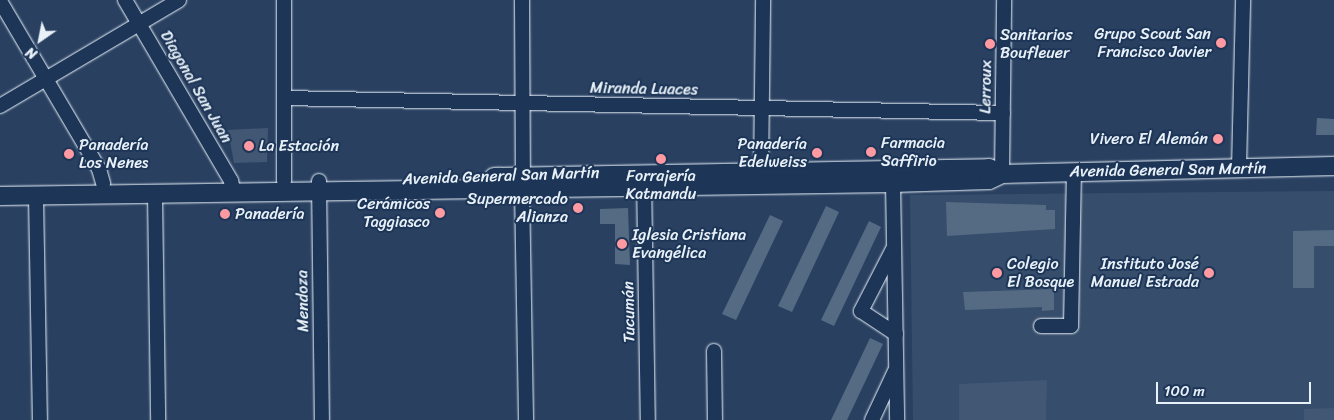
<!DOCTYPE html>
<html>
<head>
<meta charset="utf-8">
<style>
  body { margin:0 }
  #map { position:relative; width:1334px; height:420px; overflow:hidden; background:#294061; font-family:Sriracha,sans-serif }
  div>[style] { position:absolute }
  .built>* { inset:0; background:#364d6b }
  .green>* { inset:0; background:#415774 }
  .building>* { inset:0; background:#556a83 }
  .roads { filter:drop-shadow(0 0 1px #e8f1f8) drop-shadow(0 0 1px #e8f1f8) }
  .minor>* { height:14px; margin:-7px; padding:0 7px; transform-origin:7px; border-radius:7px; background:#1d3557 }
  .major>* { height:18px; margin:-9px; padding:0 9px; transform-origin:9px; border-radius:9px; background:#1d3557 }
  .dots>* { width:14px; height:14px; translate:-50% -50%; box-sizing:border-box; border:2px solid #1d3557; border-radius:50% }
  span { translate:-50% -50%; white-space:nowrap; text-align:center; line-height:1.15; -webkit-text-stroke:4px #1d3557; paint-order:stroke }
  .poi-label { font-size:16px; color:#e8f1f8 }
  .right { translate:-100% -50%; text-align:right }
  .left { translate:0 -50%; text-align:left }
  .street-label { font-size:16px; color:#e8f1f8 }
  .north { position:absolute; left:15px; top:15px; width:50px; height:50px; -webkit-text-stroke:4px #1d3557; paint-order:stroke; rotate:213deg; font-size:14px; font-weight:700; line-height:20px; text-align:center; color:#e8f1f8 }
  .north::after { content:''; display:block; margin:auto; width:18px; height:22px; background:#e8f1f8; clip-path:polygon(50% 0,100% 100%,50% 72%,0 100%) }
  .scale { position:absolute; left:1156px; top:382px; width:155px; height:22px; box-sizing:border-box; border:2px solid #e8f1f8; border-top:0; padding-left:6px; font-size:15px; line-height:18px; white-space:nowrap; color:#e8f1f8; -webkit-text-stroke:4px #1d3557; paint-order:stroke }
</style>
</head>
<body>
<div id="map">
  <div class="built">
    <i style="clip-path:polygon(1334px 191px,1334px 420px,913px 420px,910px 195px)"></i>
  </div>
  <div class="green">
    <i style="clip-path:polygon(268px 128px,267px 162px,234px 163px,228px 130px)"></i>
    <i style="clip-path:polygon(1047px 380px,1046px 420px,959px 420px,959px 384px)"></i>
    <i style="clip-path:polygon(1334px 408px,1334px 420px,1304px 420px,1304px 409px)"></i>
  </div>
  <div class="building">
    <i style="clip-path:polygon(1317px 118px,1334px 119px,1334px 135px,1316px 135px)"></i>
    <i style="clip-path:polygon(946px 202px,1046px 205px,1046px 210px,1055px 210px,1055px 229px,947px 236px)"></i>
    <i style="clip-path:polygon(826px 206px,839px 212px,792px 312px,778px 306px)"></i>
    <i style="clip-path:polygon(628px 208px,630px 265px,615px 264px,615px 224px,600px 224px,600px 209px)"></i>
    <i style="clip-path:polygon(770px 215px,783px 221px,736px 320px,722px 314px)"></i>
    <i style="clip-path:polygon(869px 221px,881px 227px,834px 326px,821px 320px)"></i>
    <i style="clip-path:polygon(1334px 230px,1334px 246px,1314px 246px,1314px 288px,1293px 288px,1293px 231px)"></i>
    <i style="clip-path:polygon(1054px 289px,1054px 310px,1042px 311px,1042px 307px,965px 310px,963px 292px)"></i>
    <i style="clip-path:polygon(870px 338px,883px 344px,847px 420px,831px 420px)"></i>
  </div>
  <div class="roads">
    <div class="minor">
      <i style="left:125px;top:0;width:210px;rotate:59.6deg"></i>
      <i style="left:231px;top:181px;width:11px;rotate:75deg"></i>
      <i style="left:522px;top:0;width:177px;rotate:89.7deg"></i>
      <i style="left:0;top:1px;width:195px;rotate:59.5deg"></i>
      <i style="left:99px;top:169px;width:15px;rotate:74deg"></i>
      <i style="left:284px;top:98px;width:719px;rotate:1.2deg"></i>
      <i style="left:0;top:106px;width:208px;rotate:-30.6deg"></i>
      <i style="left:1239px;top:168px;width:168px;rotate:-88.6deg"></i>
      <i style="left:761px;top:172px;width:172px;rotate:-89.3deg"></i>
      <i style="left:1002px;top:174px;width:174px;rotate:-89.3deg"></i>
      <i style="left:644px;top:178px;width:242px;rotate:89.1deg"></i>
      <i style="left:284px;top:181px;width:181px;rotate:-90deg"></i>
      <i style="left:319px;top:181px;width:239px;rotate:89.3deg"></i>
      <i style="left:893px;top:183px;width:237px;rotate:89deg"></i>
      <i style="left:522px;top:189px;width:231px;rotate:89deg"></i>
      <i style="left:155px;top:194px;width:226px;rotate:89.2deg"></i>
      <i style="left:36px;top:196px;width:224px;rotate:89deg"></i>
      <i style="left:893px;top:249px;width:70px;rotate:117.3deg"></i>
      <i style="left:861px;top:311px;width:42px;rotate:33.3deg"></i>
      <i style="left:1041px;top:326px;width:30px"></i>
      <i style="left:1071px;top:326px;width:154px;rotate:-88.9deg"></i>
      <i style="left:714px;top:351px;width:69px;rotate:89.2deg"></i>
      <i style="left:872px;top:420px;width:54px;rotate:-64.9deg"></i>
    </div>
    <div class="major">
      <i style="left:494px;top:177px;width:495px;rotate:-1deg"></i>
      <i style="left:989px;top:168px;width:14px;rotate:25deg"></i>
      <i style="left:0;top:196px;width:893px;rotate:-0.83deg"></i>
      <i style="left:893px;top:183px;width:96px;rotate:-1.8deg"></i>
      <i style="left:989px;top:180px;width:14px;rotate:-25deg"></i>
      <i style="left:1002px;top:174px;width:332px;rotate:-1.4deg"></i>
    </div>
  </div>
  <div class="dots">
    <i style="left:1221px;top:43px;background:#ff9aa2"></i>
    <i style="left:990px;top:44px;background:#ff9aa2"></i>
    <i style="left:1218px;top:139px;background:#ff9aa2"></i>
    <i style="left:249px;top:146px;background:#ff9aa2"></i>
    <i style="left:871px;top:152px;background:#ff9aa2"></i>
    <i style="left:817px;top:153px;background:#ff9aa2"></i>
    <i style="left:69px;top:154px;background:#ff9aa2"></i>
    <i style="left:661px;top:159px;background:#ff9aa2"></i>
    <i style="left:578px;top:208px;background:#ff9aa2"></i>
    <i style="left:440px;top:213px;background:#ff9aa2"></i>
    <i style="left:225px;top:214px;background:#ff9aa2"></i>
    <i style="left:622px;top:244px;background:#ff9aa2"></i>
    <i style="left:997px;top:273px;background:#ff9aa2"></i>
    <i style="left:1209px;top:273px;background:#ff9aa2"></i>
  </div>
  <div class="poi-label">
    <span class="right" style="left:1211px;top:43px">Grupo Scout San<br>Francisco Javier</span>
    <span class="left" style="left:1000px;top:44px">Sanitarios<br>Boufleuer</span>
    <span class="right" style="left:1208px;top:139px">Vivero El Alemán</span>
    <span class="left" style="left:881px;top:152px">Farmacia<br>Saffirio</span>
    <span class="right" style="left:807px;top:153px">Panadería<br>Edelweiss</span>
    <span class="left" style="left:79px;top:154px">Panadería<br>Los Nenes</span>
    <span class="left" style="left:259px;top:146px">La Estación</span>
    <span style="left:661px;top:185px">Forrajería<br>Katmandu</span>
    <span class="right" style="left:568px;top:208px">Supermercado<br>Alianza</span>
    <span class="right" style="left:430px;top:213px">Cerámicos<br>Taggiasco</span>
    <span class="left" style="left:235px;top:214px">Panadería</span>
    <span class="left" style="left:632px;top:244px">Iglesia Cristiana<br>Evangélica</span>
    <span class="left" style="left:1007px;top:273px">Colegio<br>El Bosque</span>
    <span class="right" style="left:1199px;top:273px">Instituto José<br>Manuel Estrada</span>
  </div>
  <div class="street-label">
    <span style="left:196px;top:87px;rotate:60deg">Diagonal San Juan</span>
    <span style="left:986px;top:87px;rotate:-89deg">Lerroux</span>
    <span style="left:644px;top:89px;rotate:1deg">Miranda Luaces</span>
    <span style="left:1168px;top:170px;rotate:-1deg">Avenida General San Martín</span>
    <span style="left:501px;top:176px;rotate:-2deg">Avenida General San Martín</span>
    <span style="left:303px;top:301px;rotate:-91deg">Mendoza</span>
    <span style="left:629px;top:312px;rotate:-91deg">Tucumán</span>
  </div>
  <div class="north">N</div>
  <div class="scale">100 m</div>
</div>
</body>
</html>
